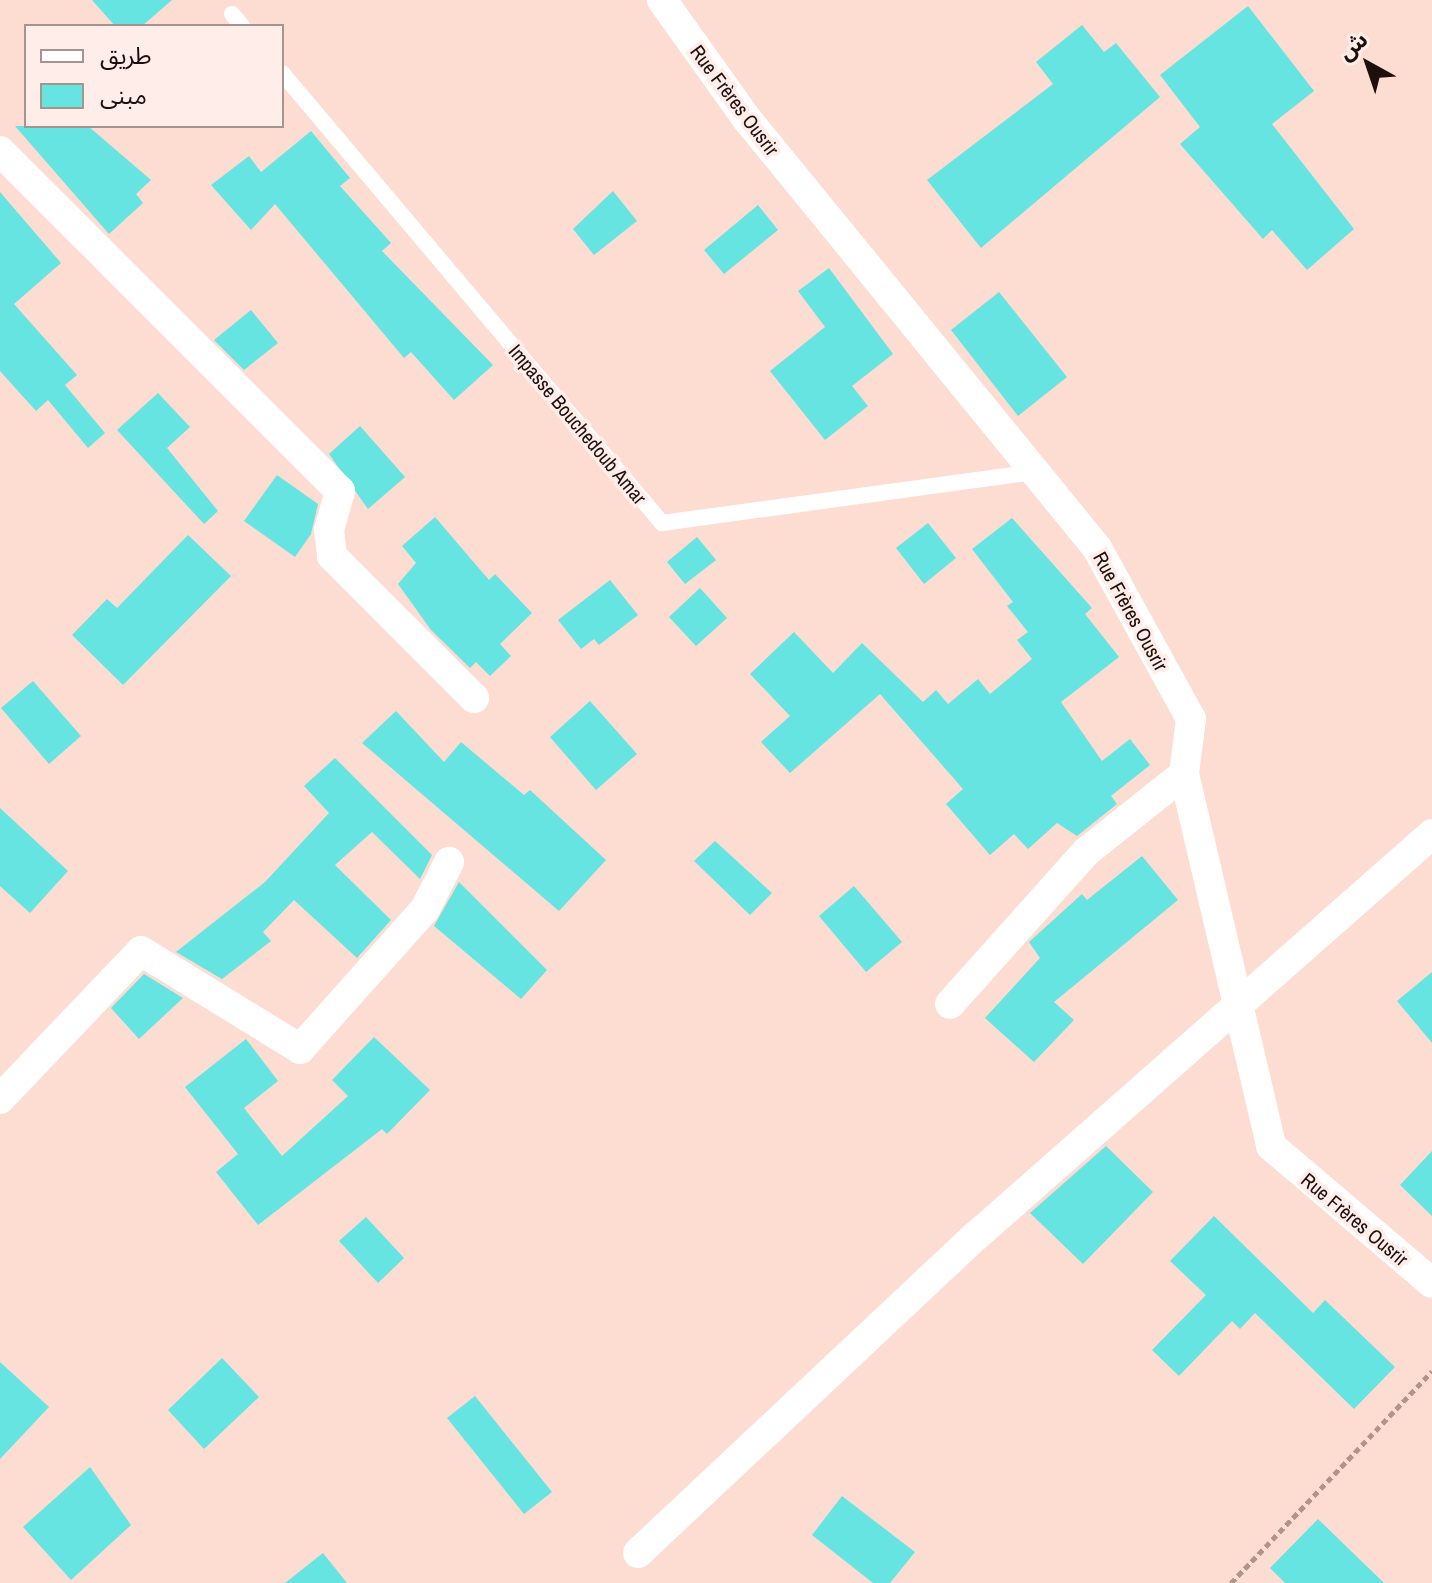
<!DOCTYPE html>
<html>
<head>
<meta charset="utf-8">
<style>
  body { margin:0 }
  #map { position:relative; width:1432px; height:1583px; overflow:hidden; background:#fddcd2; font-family:"Archivo Narrow","Noto Sans Arabic",sans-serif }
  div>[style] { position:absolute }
  .building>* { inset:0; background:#65e4e1 }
  .path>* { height:5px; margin-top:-2.5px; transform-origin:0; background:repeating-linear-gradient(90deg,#b0958d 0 6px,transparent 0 10px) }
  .service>* { height:16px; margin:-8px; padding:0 8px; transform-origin:8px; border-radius:8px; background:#fff }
  .minor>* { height:30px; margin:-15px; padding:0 15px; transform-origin:15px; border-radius:15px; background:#fff }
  span { translate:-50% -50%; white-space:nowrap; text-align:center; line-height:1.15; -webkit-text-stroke:7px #feede8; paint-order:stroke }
  .street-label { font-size:20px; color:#1d100c }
  .legend { position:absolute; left:24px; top:24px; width:260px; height:104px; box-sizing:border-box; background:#feede8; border:2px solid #a49590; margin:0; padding:10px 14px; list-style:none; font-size:24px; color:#1d100c }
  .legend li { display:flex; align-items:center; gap:16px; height:40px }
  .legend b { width:40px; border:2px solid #a49590 }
  .north { position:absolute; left:1328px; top:24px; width:80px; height:80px; -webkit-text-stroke:6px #feede8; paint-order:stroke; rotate:320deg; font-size:22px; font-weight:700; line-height:32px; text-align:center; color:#1d100c }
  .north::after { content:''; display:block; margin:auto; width:28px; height:36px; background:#1d100c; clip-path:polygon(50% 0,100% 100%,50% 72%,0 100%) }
</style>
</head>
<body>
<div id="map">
  <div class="building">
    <i style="clip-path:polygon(92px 0,172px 0,142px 26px,115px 26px)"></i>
    <i style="clip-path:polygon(1248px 6px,1314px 91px,1272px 124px,1354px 229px,1307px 270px,1272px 230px,1263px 239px,1180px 144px,1200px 127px,1160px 75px)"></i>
    <i style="clip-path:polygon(1082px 25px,1104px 52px,1116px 43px,1160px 97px,981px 248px,927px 180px,1053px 84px,1036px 62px)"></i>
    <i style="clip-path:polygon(15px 126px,88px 126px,151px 180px,136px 194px,143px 203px,109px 234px)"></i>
    <i style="clip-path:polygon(311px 131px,350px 178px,340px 186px,391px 243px,382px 251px,493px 365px,454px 400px,411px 352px,404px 358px,275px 204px,251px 230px,211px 185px,249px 156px,261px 172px)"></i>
    <i style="clip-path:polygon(613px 191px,637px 221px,594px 255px,573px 229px)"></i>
    <i style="clip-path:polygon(0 192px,61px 263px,14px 304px,77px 375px,65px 385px,105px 433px,88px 448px,48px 400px,36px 411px,0 371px)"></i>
    <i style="clip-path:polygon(758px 205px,778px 230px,724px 274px,704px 250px)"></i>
    <i style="clip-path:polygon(829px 268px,893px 354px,852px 386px,868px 406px,825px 440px,770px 371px,825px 327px,798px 291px)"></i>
    <i style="clip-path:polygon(999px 292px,1067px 377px,1018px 416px,951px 330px)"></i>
    <i style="clip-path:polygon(251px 310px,278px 343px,244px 370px,214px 340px)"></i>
    <i style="clip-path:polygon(158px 393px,190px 427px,167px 448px,218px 511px,204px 524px,117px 430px)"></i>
    <i style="clip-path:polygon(360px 426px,405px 477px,368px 509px,329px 454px)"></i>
    <i style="clip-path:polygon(277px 475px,318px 504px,311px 534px,295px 557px,244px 521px)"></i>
    <i style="clip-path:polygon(435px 517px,489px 580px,495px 574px,532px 613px,500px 644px,511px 656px,490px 676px,476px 662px,470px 668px,431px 630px,398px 584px,416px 563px,402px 546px)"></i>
    <i style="clip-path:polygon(1012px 518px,1092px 608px,1085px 614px,1119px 657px,1061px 702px,1102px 761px,1130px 739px,1150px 765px,1111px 796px,1117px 804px,1077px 836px,1057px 823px,1028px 849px,1014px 834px,990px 855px,946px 804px,963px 789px,880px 694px,790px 773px,761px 742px,790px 716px,750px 674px,794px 632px,833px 673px,862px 643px,923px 702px,936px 690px,948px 704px,978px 679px,990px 694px,1032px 659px,1017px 640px,1028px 632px,1007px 606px,1013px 602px,972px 549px)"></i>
    <i style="clip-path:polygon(928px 523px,956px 558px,924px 584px,896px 548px)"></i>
    <i style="clip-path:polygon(188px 535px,231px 576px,123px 685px,72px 635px,107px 599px,117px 608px)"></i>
    <i style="clip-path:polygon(697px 537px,716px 560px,685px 584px,667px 562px)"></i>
    <i style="clip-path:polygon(610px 580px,638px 615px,599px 645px,594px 639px,581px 649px,558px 620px)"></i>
    <i style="clip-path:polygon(700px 588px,727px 618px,696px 646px,669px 617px)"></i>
    <i style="clip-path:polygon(33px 681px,81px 736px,49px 764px,1px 708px)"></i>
    <i style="clip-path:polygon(590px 701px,637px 754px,596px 790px,550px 737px)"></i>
    <i style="clip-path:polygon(396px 711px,444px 762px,461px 742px,524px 795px,530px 790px,606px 860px,559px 911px,362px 743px)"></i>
    <i style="clip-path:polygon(335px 758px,432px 855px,420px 879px,372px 832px,335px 865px,391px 920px,357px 958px,294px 900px,263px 932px,271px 941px,222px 979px,176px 952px,265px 882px,329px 813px,304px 786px)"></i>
    <i style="clip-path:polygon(0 808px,68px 871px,30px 913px,0 886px)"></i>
    <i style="clip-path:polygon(715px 841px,772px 893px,750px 915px,694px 861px)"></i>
    <i style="clip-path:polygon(1142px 856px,1178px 900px,1054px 1002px,1074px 1020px,1034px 1062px,985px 1018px,1040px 958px,1029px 942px,1082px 894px,1087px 900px)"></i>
    <i style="clip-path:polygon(459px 882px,547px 970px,521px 999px,434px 926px)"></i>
    <i style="clip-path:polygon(854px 886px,902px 942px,866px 972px,819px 916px)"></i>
    <i style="clip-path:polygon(1432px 972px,1432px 1043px,1397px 1001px)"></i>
    <i style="clip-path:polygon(144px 974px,183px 998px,139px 1039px,111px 1008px)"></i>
    <i style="clip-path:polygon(374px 1037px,430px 1090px,387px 1134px,382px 1129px,258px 1225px,216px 1172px,238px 1154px,185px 1087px,246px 1039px,278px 1081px,244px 1108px,282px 1156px,348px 1096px,332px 1080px)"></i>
    <i style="clip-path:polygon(1106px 1146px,1153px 1192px,1083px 1264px,1030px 1213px)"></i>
    <i style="clip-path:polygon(1432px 1151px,1432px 1216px,1400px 1185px)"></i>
    <i style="clip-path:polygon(1214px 1216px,1313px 1313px,1325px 1300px,1395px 1367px,1354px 1409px,1255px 1313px,1240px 1329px,1232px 1321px,1179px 1376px,1152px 1350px,1206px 1295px,1170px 1261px)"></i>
    <i style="clip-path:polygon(366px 1217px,404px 1258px,378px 1283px,339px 1241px)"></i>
    <i style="clip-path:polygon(222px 1358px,259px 1397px,204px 1449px,168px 1410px)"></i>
    <i style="clip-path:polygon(0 1362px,49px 1407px,0 1459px)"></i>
    <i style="clip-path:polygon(475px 1396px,552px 1492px,524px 1514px,447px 1418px)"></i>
    <i style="clip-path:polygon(90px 1467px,131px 1525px,71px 1580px,23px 1527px)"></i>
    <i style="clip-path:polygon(842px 1496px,915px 1552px,890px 1583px,873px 1583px,812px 1535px)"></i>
    <i style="clip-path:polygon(1318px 1519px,1384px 1583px,1285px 1583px,1270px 1568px)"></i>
    <i style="clip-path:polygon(323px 1553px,347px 1583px,285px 1583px)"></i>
  </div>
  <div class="path">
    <i style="left:1231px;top:1583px;width:292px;rotate:-46.5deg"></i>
  </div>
  <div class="service">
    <i style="left:232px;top:14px;width:16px;rotate:50deg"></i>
    <i style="left:282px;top:73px;width:589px;rotate:49.82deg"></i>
    <i style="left:662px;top:523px;width:377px;rotate:-7.8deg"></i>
  </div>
  <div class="minor">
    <i style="left:662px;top:0;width:146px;rotate:54.5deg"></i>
    <i style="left:747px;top:119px;width:554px;rotate:50.79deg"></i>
    <i style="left:1097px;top:548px;width:195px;rotate:61.2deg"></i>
    <i style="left:1191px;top:719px;width:55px;rotate:97.3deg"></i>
    <i style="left:1184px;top:774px;width:382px;rotate:76.8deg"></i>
    <i style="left:1271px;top:1146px;width:211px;rotate:40.4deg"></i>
    <i style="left:0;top:151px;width:481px;rotate:45deg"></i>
    <i style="left:340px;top:491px;width:41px;rotate:105.8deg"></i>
    <i style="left:329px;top:530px;width:26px;rotate:83deg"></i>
    <i style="left:332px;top:556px;width:201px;rotate:45deg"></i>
    <i style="left:950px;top:1004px;width:204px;rotate:-48.2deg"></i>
    <i style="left:1086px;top:852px;width:125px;rotate:-38.5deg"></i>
    <i style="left:0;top:1099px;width:204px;rotate:-46.4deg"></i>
    <i style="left:141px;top:951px;width:187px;rotate:31.6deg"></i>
    <i style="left:300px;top:1049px;width:188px;rotate:-48.2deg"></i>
    <i style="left:425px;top:909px;width:53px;rotate:-62.9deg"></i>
    <i style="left:638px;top:1553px;width:463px;rotate:-43.2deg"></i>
    <i style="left:976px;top:1236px;width:608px;rotate:-41.4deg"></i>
  </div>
  <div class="street-label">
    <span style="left:735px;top:100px;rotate:53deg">Rue Frères Ousrir</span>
    <span style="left:578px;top:424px;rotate:50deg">Impasse Bouchedoub Amar</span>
    <span style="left:1131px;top:611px;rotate:61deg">Rue Frères Ousrir</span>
    <span style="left:1355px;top:1219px;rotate:40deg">Rue Frères Ousrir</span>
  </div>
  <ul class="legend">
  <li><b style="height:10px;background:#fff"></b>طريق</li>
  <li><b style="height:22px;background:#65e4e1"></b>مبنى</li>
  </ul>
  <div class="north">ش</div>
</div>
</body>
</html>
